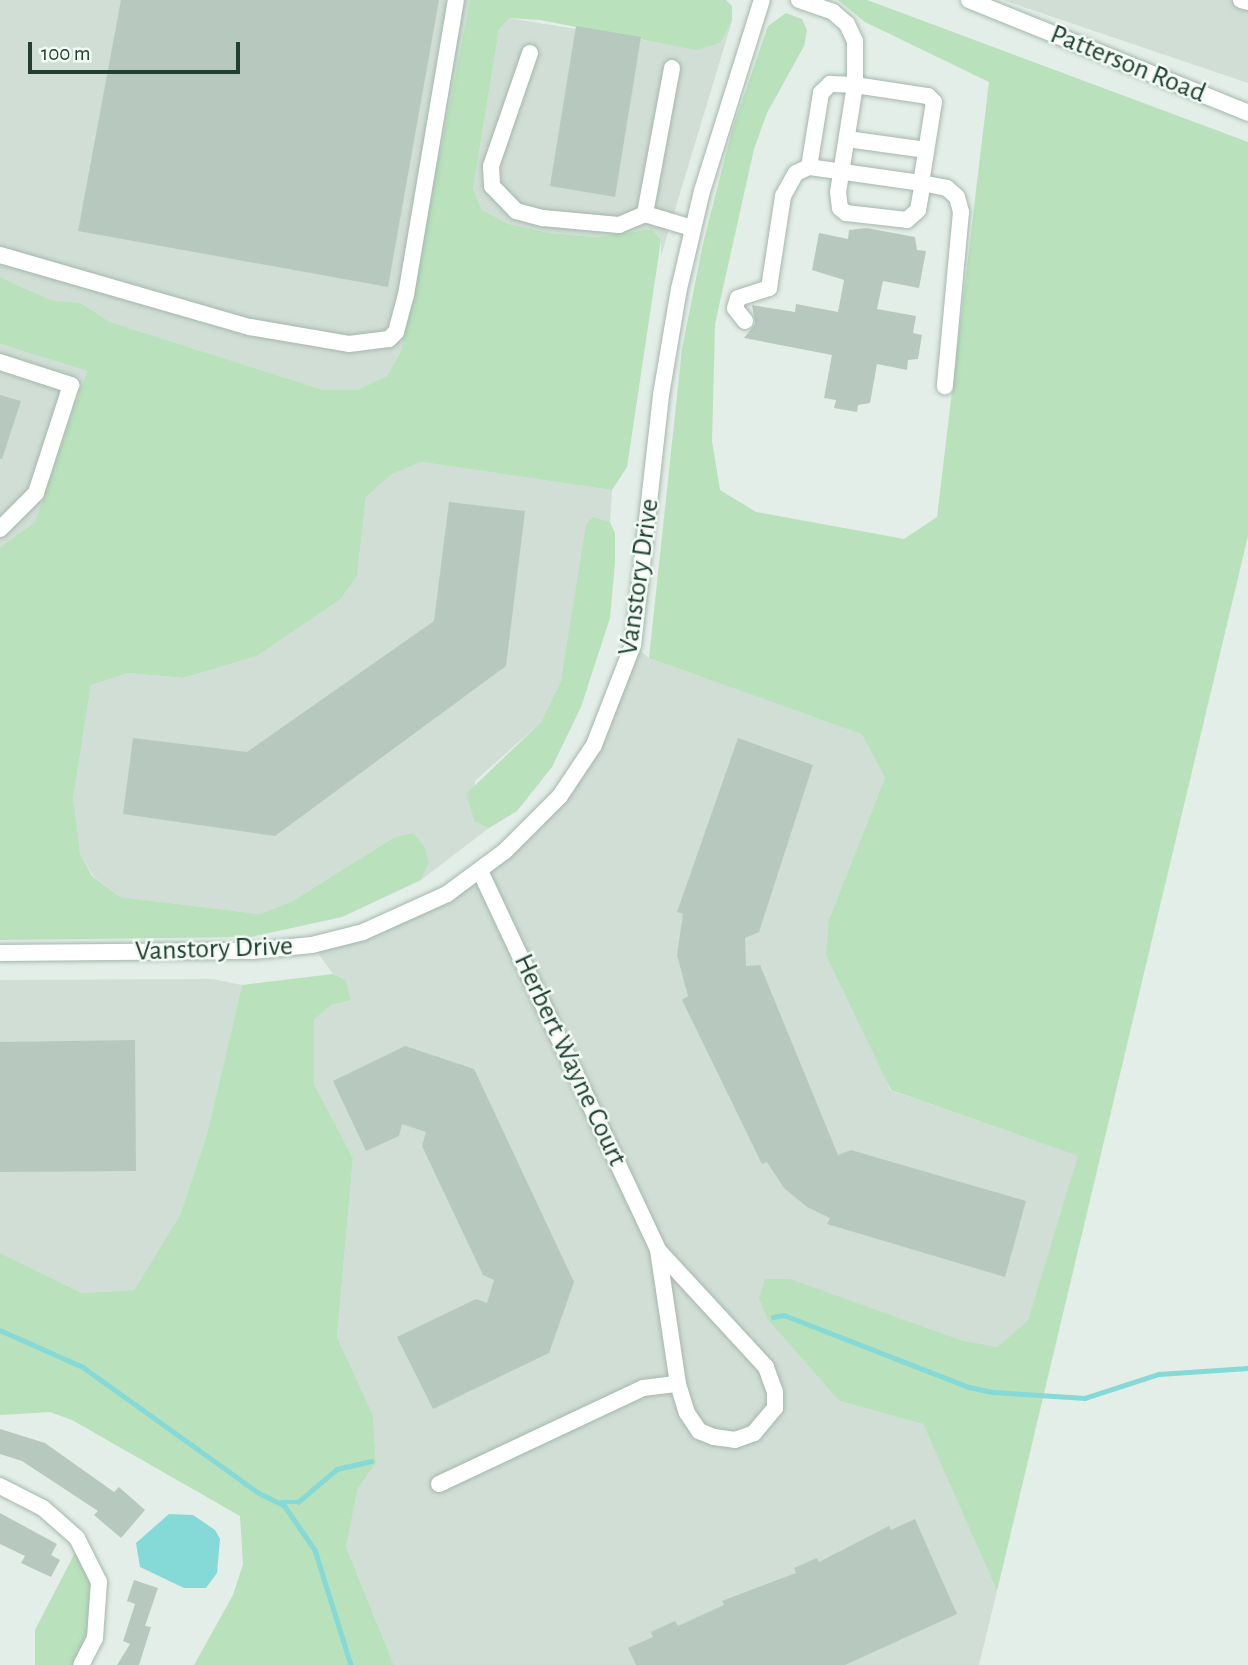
<!DOCTYPE html>
<html>
<head>
<meta charset="utf-8">
<style>
  body { margin:0 }
  #map { position:relative; width:1248px; height:1665px; overflow:hidden; background:#e2eee7; font-family:"Alegreya Sans",sans-serif }
  div>[style] { position:absolute }
  .built>* { inset:0; background:#d0ded5 }
  .green>* { inset:0; background:#b9e1bc }
  .water>* { inset:0; background:#85d9d6 }
  .stream>* { height:4.5px; margin:-2.25px; padding:0 2.25px; transform-origin:2.25px; border-radius:2.25px; background:#85d9d6 }
  .building>* { inset:0; background:#b7c9bf }
  .roads { filter:drop-shadow(0 0 2px #a4b7ad) drop-shadow(0 0 2px #a4b7ad) }
  .minor>* { height:16px; margin:-8px; padding:0 8px; transform-origin:8px; border-radius:8px; background:#fff }
  span { translate:-50% -50%; white-space:nowrap; text-align:center; line-height:1.15; -webkit-text-stroke:5px #f3faf5; paint-order:stroke }
  .street-label { font-size:28px; color:#204132 }
  .scale { position:absolute; left:28px; top:42px; width:212px; height:32px; box-sizing:border-box; border:4px solid #204132; border-top:0; padding-left:9px; font-size:21px; line-height:24px; white-space:nowrap; color:#204132; -webkit-text-stroke:5px #f3faf5; paint-order:stroke }
</style>
</head>
<body>
<div id="map">
  <div class="built">
    <i style="clip-path:polygon(0 0,470px 0,401px 351px,387px 376px,357px 390px,324px 390px,110px 322px,81px 303px,51px 300px,0 277px)"></i>
    <i style="clip-path:polygon(1003px 0,1248px 0,1248px 83px)"></i>
    <i style="clip-path:polygon(509px 18px,697px 49px,720px 43px,732px 21px,661px 256px,661px 240px,652px 229px,595px 237px,550px 233px,509px 224px,482px 210px,473px 189px,499px 30px)"></i>
    <i style="clip-path:polygon(0 344px,87px 371px,35px 522px,0 547px)"></i>
    <i style="clip-path:polygon(422px 462px,612px 490px,610px 522px,593px 517px,561px 681px,541px 722px,475px 781px,475px 822px,489px 828px,421px 880px,429px 863px,393px 838px,291px 902px,260px 914px,120px 897px,93px 876px,80px 853px,74px 822px,73px 799px,91px 685px,129px 673px,183px 678px,257px 656px,341px 599px,357px 576px,366px 497px,392px 474px)"></i>
    <i style="clip-path:polygon(633px 645px,649px 658px,862px 733px,885px 778px,829px 919px,890px 1090px,1079px 1156px,1028px 1320px,997px 1347px,768px 1320px,839px 1401px,923px 1424px,997px 1591px,979px 1665px,394px 1665px,346px 1547px,358px 1488px,376px 1463px,373px 1415px,337px 1337px,353px 1158px,314px 1084px,312px 1062px,314px 1020px,331px 1005px,351px 1000px,346px 980px,333px 974px,312px 945px,363px 932px,480px 871px,577px 773px)"></i>
    <i style="clip-path:polygon(212px 979px,242px 985px,207px 1134px,180px 1215px,134px 1290px,82px 1293px,0 1253px,0 980px)"></i>
  </div>
  <div class="green">
    <i style="clip-path:polygon(470px 0,726px 0,732px 6px,732px 21px,720px 43px,697px 50px,540px 20px,509px 18px,499px 30px,473px 189px,482px 210px,509px 224px,550px 233px,595px 237px,652px 229px,661px 240px,627px 467px,612px 490px,422px 462px,392px 474px,366px 497px,357px 576px,341px 599px,257px 656px,183px 678px,129px 673px,91px 685px,73px 799px,80px 853px,92px 876px,120px 897px,260px 914px,291px 902px,393px 838px,413px 833px,424px 846px,429px 863px,421px 880px,342px 917px,251px 937px,0 940px,0 547px,35px 522px,87px 371px,0 344px,0 277px,51px 300px,81px 303px,110px 322px,324px 390px,357px 390px,387px 376px,401px 351px)"></i>
    <i style="clip-path:polygon(838px 0,867px 0,1248px 142px,1248px 536px,997px 1591px,923px 1424px,839px 1401px,768px 1320px,759px 1298px,765px 1279px,790px 1279px,963px 1341px,997px 1347px,1028px 1320px,1078px 1156px,891px 1090px,826px 955px,829px 919px,885px 778px,862px 734px,649px 658px,682px 349px,703px 244px,732px 130px,768px 26px,786px 13px,802px 19px,807px 30px,804px 46px,767px 113px,754px 149px,715px 324px,712px 441px,720px 490px,756px 512px,904px 539px,937px 517px,989px 82px,865px 22px)"></i>
    <i style="clip-path:polygon(593px 517px,610px 522px,615px 533px,615px 563px,610px 618px,581px 707px,552px 767px,517px 811px,489px 828px,475px 822px,466px 794px,541px 722px,561px 681px,586px 525px)"></i>
    <i style="clip-path:polygon(333px 974px,346px 980px,351px 1000px,331px 1005px,314px 1020px,314px 1084px,353px 1158px,337px 1337px,373px 1415px,376px 1463px,358px 1488px,346px 1547px,394px 1665px,194px 1665px,233px 1595px,243px 1564px,240px 1516px,72px 1420px,50px 1412px,0 1415px,0 1253px,82px 1293px,134px 1290px,180px 1215px,207px 1134px,242px 985px)"></i>
    <i style="clip-path:polygon(80px 1543px,99px 1582px,95px 1638px,81px 1665px,35px 1665px,35px 1630px)"></i>
  </div>
  <div class="water">
    <i style="clip-path:polygon(169px 1514px,193px 1515px,215px 1530px,220px 1539px,217px 1573px,206px 1588px,184px 1588px,140px 1567px,136px 1543px)"></i>
  </div>
  <div class="stream">
    <i style="left:773px;top:1317px;width:11px;rotate:-10deg"></i>
    <i style="left:784px;top:1315px;width:199px;rotate:21.3deg"></i>
    <i style="left:969px;top:1387px;width:25px;rotate:12deg"></i>
    <i style="left:993px;top:1392px;width:92px;rotate:3.7deg"></i>
    <i style="left:1085px;top:1398px;width:78px;rotate:-18deg"></i>
    <i style="left:1159px;top:1374px;width:89px;rotate:-3.9deg"></i>
    <i style="left:0;top:1330px;width:91px;rotate:24deg"></i>
    <i style="left:83px;top:1367px;width:216px;rotate:35.6deg"></i>
    <i style="left:259px;top:1493px;width:28px;rotate:26deg"></i>
    <i style="left:284px;top:1505px;width:55px;rotate:55.4deg"></i>
    <i style="left:315px;top:1550px;width:121px;rotate:72.6deg"></i>
    <i style="left:282px;top:1502px;width:16px"></i>
    <i style="left:298px;top:1502px;width:51px;rotate:-40.2deg"></i>
    <i style="left:337px;top:1469px;width:35px;rotate:-13deg"></i>
  </div>
  <div class="building">
    <i style="clip-path:polygon(121px 0,439px 0,388px 287px,78px 231px)"></i>
    <i style="clip-path:polygon(576px 26px,641px 37px,615px 197px,550px 186px)"></i>
    <i style="clip-path:polygon(866px 228px,915px 237px,917px 250px,926px 251px,919px 288px,883px 281px,877px 309px,916px 316px,913px 333px,922px 335px,918px 359px,908px 360px,907px 370px,877px 364px,870px 403px,858px 405px,857px 412px,834px 408px,836px 400px,824px 398px,832px 355px,744px 338px,755px 324px,752px 305px,795px 312px,796px 304px,838px 312px,844px 280px,812px 270px,819px 233px,848px 239px,849px 230px)"></i>
    <i style="clip-path:polygon(0 395px,21px 401px,2px 459px,0 459px)"></i>
    <i style="clip-path:polygon(449px 502px,525px 511px,506px 666px,275px 836px,123px 814px,133px 738px,247px 752px,434px 621px)"></i>
    <i style="clip-path:polygon(738px 738px,813px 765px,759px 932px,745px 938px,746px 966px,760px 965px,838px 1155px,851px 1150px,1026px 1201px,1005px 1277px,827px 1224px,830px 1218px,807px 1207px,784px 1188px,767px 1162px,762px 1164px,682px 1000px,688px 996px,677px 955px,683px 914px,677px 912px)"></i>
    <i style="clip-path:polygon(135px 1040px,136px 1171px,0 1172px,0 1042px)"></i>
    <i style="clip-path:polygon(405px 1046px,474px 1069px,574px 1282px,549px 1353px,433px 1409px,397px 1337px,476px 1299px,487px 1303px,494px 1280px,483px 1275px,422px 1146px,426px 1132px,402px 1124px,399px 1136px,366px 1151px,333px 1081px)"></i>
    <i style="clip-path:polygon(0 1429px,45px 1443px,114px 1492px,119px 1487px,145px 1510px,121px 1538px,94px 1515px,98px 1511px,22px 1461px,0 1454px)"></i>
    <i style="clip-path:polygon(0 1513px,57px 1544px,51px 1555px,60px 1560px,51px 1577px,21px 1563px,25px 1556px,0 1544px)"></i>
    <i style="clip-path:polygon(915px 1519px,957px 1614px,845px 1665px,636px 1665px,628px 1648px,653px 1637px,651px 1632px,675px 1621px,678px 1626px,724px 1605px,722px 1601px,796px 1573px,794px 1568px,817px 1558px,819px 1562px,889px 1526px,891px 1530px)"></i>
    <i style="clip-path:polygon(134px 1580px,158px 1588px,145px 1626px,151px 1627px,139px 1665px,117px 1665px,130px 1644px,123px 1641px,135px 1604px,127px 1601px)"></i>
  </div>
  <div class="roads">
    <div class="minor">
      <i style="left:799px;top:0;width:36px;rotate:19deg"></i>
      <i style="left:833px;top:12px;width:18px;rotate:41deg"></i>
      <i style="left:847px;top:24px;width:19px;rotate:65deg"></i>
      <i style="left:855px;top:41px;width:44px;rotate:90deg"></i>
      <i style="left:855px;top:85px;width:74px;rotate:8.6deg"></i>
      <i style="left:928px;top:96px;width:8px;rotate:45deg"></i>
      <i style="left:934px;top:102px;width:82px;rotate:99.1deg"></i>
      <i style="left:921px;top:183px;width:26px;rotate:11deg"></i>
      <i style="left:947px;top:188px;width:13px;rotate:42deg"></i>
      <i style="left:957px;top:197px;width:16px;rotate:75deg"></i>
      <i style="left:961px;top:212px;width:175px;rotate:95.3deg"></i>
      <i style="left:969px;top:0;width:301px;rotate:22deg"></i>
      <i style="left:1241px;top:0;width:7px;rotate:16deg"></i>
      <i style="left:530px;top:53px;width:120px;rotate:109deg"></i>
      <i style="left:491px;top:166px;width:20px;rotate:87deg"></i>
      <i style="left:492px;top:186px;width:35px;rotate:46deg"></i>
      <i style="left:516px;top:211px;width:28px;rotate:15deg"></i>
      <i style="left:543px;top:218px;width:76px;rotate:5.3deg"></i>
      <i style="left:619px;top:225px;width:28px;rotate:-23deg"></i>
      <i style="left:672px;top:68px;width:148px;rotate:100.5deg"></i>
      <i style="left:645px;top:214px;width:49px;rotate:16.6deg"></i>
      <i style="left:847px;top:139px;width:80px;rotate:7.9deg"></i>
      <i style="left:809px;top:167px;width:75px;rotate:-80.8deg"></i>
      <i style="left:821px;top:93px;width:13px;rotate:-45deg"></i>
      <i style="left:830px;top:84px;width:25px;rotate:2deg"></i>
      <i style="left:855px;top:85px;width:108px;rotate:99deg"></i>
      <i style="left:838px;top:192px;width:16px;rotate:83deg"></i>
      <i style="left:840px;top:208px;width:8px;rotate:40deg"></i>
      <i style="left:846px;top:213px;width:61px;rotate:6.5deg"></i>
      <i style="left:907px;top:220px;width:15px;rotate:-42deg"></i>
      <i style="left:918px;top:210px;width:27px;rotate:-80deg"></i>
      <i style="left:0;top:255px;width:260px;rotate:16.1deg"></i>
      <i style="left:250px;top:327px;width:100px;rotate:9.7deg"></i>
      <i style="left:349px;top:344px;width:40px;rotate:-7.1deg"></i>
      <i style="left:389px;top:339px;width:10px;rotate:-45deg"></i>
      <i style="left:396px;top:332px;width:38px;rotate:-75deg"></i>
      <i style="left:406px;top:295px;width:299px;rotate:-80.4deg"></i>
      <i style="left:745px;top:321px;width:16px;rotate:-128deg"></i>
      <i style="left:735px;top:308px;width:10px;rotate:-73deg"></i>
      <i style="left:738px;top:298px;width:33px;rotate:-18deg"></i>
      <i style="left:769px;top:288px;width:93px;rotate:-81.3deg"></i>
      <i style="left:783px;top:196px;width:26px;rotate:-61deg"></i>
      <i style="left:796px;top:173px;width:14px;rotate:-25deg"></i>
      <i style="left:809px;top:167px;width:113px;rotate:8.1deg"></i>
      <i style="left:0;top:362px;width:75px;rotate:17.9deg"></i>
      <i style="left:71px;top:385px;width:114px;rotate:108deg"></i>
      <i style="left:36px;top:493px;width:51px;rotate:135deg"></i>
      <i style="left:480px;top:871px;width:419px;rotate:64.8deg"></i>
      <i style="left:658px;top:1250px;width:135px;rotate:81.5deg"></i>
      <i style="left:678px;top:1384px;width:30px;rotate:73deg"></i>
      <i style="left:687px;top:1413px;width:22px;rotate:56deg"></i>
      <i style="left:699px;top:1431px;width:16px;rotate:22deg"></i>
      <i style="left:714px;top:1437px;width:21px;rotate:8deg"></i>
      <i style="left:735px;top:1440px;width:20px;rotate:-20deg"></i>
      <i style="left:754px;top:1433px;width:33px;rotate:-50deg"></i>
      <i style="left:775px;top:1408px;width:16px;rotate:-90deg"></i>
      <i style="left:775px;top:1392px;width:27px;rotate:-110deg"></i>
      <i style="left:766px;top:1367px;width:159px;rotate:-132.7deg"></i>
      <i style="left:0;top:953px;width:252px;rotate:-0.5deg"></i>
      <i style="left:252px;top:951px;width:60px;rotate:-5.7deg"></i>
      <i style="left:312px;top:945px;width:53px;rotate:-14.3deg"></i>
      <i style="left:363px;top:932px;width:92px;rotate:-24.3deg"></i>
      <i style="left:447px;top:894px;width:72px;rotate:-36.6deg"></i>
      <i style="left:505px;top:851px;width:78px;rotate:-45deg"></i>
      <i style="left:560px;top:796px;width:61px;rotate:-56.3deg"></i>
      <i style="left:594px;top:745px;width:107px;rotate:-68.7deg"></i>
      <i style="left:633px;top:645px;width:252px;rotate:-83.6deg"></i>
      <i style="left:661px;top:395px;width:108px;rotate:-80.4deg"></i>
      <i style="left:679px;top:289px;width:101px;rotate:-76.8deg"></i>
      <i style="left:702px;top:191px;width:200px;rotate:-72.6deg"></i>
      <i style="left:439px;top:1484px;width:225px;rotate:-25.2deg"></i>
      <i style="left:643px;top:1388px;width:35px;rotate:-7deg"></i>
      <i style="left:0;top:1486px;width:48px;rotate:27.1deg"></i>
      <i style="left:43px;top:1508px;width:45px;rotate:41.4deg"></i>
      <i style="left:77px;top:1538px;width:49px;rotate:63.4deg"></i>
      <i style="left:99px;top:1582px;width:56px;rotate:94.1deg"></i>
      <i style="left:95px;top:1638px;width:30px;rotate:117deg"></i>
    </div>
  </div>
  <div class="street-label">
    <span style="left:1128px;top:64px;rotate:22deg">Patterson Road</span>
    <span style="left:639px;top:577px;rotate:-82deg">Vanstory Drive</span>
    <span style="left:214px;top:949px;rotate:-2deg">Vanstory Drive</span>
    <span style="left:570px;top:1060px;rotate:65deg">Herbert Wayne Court</span>
  </div>
  <div class="scale">100 m</div>
</div>
</body>
</html>
